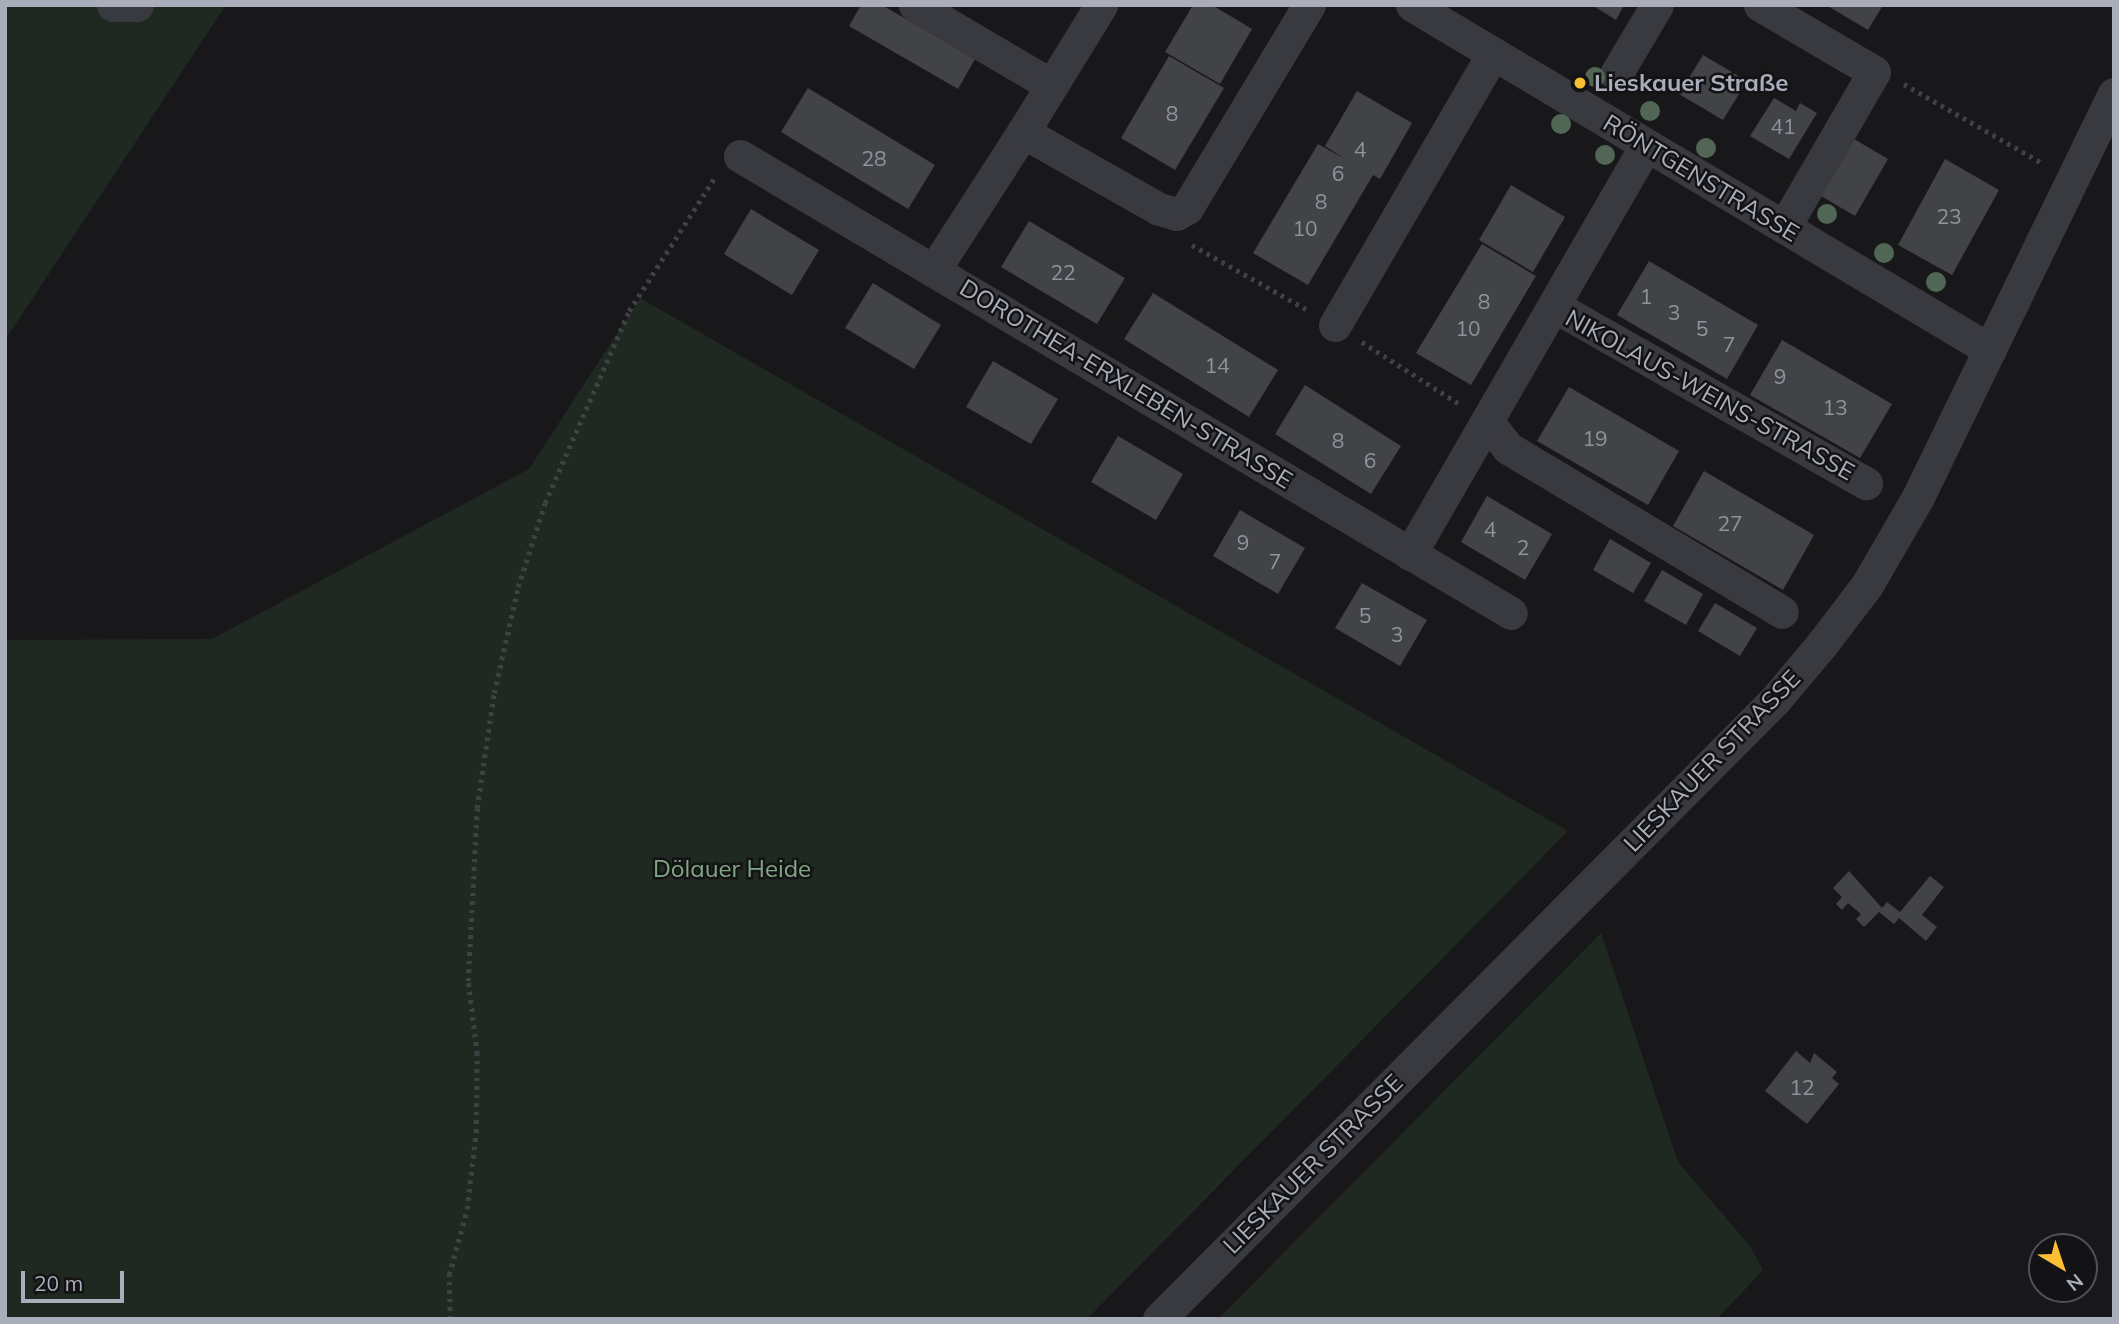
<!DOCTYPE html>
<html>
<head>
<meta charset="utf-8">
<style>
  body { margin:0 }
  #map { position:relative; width:2119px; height:1324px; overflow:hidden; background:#18181a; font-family:Mulish,sans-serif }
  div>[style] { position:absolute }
  .green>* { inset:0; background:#202921 }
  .building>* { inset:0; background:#424347 }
  .path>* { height:4.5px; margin-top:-2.25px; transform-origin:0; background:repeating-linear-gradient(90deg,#3f4147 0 3.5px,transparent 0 8.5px) }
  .minor>* { height:33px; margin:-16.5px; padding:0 16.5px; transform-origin:16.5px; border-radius:16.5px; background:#393a40 }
  .trees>* { width:20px; height:20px; margin:-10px; border-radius:50%; background:#516654 }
  .dots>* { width:19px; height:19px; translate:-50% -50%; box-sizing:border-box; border:4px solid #131315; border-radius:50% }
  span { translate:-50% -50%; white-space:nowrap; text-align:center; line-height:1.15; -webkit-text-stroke:5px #131315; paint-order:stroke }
  .number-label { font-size:21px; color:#90939d }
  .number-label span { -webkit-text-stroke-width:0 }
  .poi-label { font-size:24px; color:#aaaeba; font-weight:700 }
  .left { translate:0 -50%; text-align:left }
  .street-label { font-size:24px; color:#aaaeba }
  .park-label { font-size:24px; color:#80a684 }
  .frame { position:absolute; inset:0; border:7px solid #aaaeba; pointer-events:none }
  .north { position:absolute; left:2028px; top:1233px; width:70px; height:70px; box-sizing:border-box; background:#131315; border:2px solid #4f5157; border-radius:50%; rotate:141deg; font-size:19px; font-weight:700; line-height:28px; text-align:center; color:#aaaeba }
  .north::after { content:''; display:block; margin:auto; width:24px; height:32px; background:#f9be32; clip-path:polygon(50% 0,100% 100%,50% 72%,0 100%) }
  .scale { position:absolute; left:21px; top:1271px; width:103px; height:32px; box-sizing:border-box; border:4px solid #aaaeba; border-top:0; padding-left:9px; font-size:21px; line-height:24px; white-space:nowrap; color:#aaaeba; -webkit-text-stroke:5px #131315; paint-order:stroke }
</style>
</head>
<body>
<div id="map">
  <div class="green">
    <i style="clip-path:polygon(5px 5px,226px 5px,5px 340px)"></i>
    <i style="clip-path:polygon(640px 298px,1568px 831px,1087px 1319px,5px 1319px,5px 640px,212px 639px,529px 469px)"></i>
    <i style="clip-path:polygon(1601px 933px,1678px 1162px,1750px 1246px,1763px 1270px,1717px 1319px,1218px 1319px)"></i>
  </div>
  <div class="building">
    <i style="clip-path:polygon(861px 5px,882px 5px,975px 59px,958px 89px,849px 26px)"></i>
    <i style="clip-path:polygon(1193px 5px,1212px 5px,1252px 29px,1220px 84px,1165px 52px)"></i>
    <i style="clip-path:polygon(1592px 5px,1624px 5px,1616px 20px)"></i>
    <i style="clip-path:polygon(1826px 5px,1883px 5px,1868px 30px)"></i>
    <i style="clip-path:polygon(1703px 55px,1747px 81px,1723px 120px,1679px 94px)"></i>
    <i style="clip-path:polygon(1169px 56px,1224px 88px,1175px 170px,1121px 138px)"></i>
    <i style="clip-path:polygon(808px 88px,935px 165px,908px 209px,781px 132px)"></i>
    <i style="clip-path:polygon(1357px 91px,1412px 123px,1380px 179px,1373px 175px,1308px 285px,1253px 253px,1318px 144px,1345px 159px,1325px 146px)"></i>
    <i style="clip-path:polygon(1774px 98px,1796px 111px,1800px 103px,1817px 113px,1789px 159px,1750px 136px)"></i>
    <i style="clip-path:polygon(1854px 139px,1888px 159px,1855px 216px,1821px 196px)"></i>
    <i style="clip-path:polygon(1945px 159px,1999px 190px,1952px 275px,1898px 245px)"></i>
    <i style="clip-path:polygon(1511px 185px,1565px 217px,1533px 272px,1479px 240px)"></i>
    <i style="clip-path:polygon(751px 209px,819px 250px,792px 295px,724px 254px)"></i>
    <i style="clip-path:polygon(1029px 221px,1125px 278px,1097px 324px,1001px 267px)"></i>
    <i style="clip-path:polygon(1482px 244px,1536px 276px,1471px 385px,1416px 353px)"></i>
    <i style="clip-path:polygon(1649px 261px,1758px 325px,1727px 379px,1617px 315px)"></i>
    <i style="clip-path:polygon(873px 283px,941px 325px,914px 369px,845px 328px)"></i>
    <i style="clip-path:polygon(1153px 293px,1278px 370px,1249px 417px,1124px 339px)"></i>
    <i style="clip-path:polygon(1782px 340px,1892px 404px,1860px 458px,1750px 395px)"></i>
    <i style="clip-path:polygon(993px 361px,1058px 399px,1031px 444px,966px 407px)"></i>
    <i style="clip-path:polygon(1305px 385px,1401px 446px,1371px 494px,1275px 434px)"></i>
    <i style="clip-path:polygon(1569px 387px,1679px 451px,1648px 505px,1537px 441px)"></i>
    <i style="clip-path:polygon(1118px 436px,1183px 474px,1156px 520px,1091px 482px)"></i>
    <i style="clip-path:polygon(1704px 471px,1814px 535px,1783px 590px,1673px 526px)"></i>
    <i style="clip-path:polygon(1487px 496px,1552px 534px,1525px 580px,1461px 542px)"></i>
    <i style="clip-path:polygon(1240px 510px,1305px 548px,1278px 594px,1213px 556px)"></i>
    <i style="clip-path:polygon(1610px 539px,1651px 563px,1633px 593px,1593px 570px)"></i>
    <i style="clip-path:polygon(1662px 570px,1703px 594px,1686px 625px,1644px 601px)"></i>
    <i style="clip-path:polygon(1362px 583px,1427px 620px,1400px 666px,1335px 628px)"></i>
    <i style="clip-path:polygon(1715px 603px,1757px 628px,1740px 656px,1698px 631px)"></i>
    <i style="clip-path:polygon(1849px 871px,1882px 908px,1887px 902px,1900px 912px,1930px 876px,1944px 887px,1922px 915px,1937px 927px,1926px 941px,1899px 918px,1894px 924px,1879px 912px,1864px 927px,1856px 919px,1861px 914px,1848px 903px,1842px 910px,1836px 904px,1842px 897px,1833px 888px)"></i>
    <i style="clip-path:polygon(1796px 1051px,1810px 1063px,1814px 1053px,1837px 1072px,1832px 1078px,1839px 1084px,1807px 1124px,1765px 1091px)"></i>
  </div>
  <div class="path">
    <i style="left:1904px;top:84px;width:159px;rotate:29.8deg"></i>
    <i style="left:1192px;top:245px;width:131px;rotate:29.3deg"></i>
    <i style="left:1362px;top:342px;width:114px;rotate:32.4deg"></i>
    <i style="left:450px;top:1319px;width:44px;rotate:-91.3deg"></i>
    <i style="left:449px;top:1275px;width:68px;rotate:-74.7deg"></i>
    <i style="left:467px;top:1209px;width:78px;rotate:-83.3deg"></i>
    <i style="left:476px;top:1132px;width:78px;rotate:-89.3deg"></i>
    <i style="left:477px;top:1054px;width:74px;rotate:-97deg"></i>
    <i style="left:468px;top:981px;width:173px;rotate:-87deg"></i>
    <i style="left:477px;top:808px;width:116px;rotate:-81.6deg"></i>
    <i style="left:494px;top:693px;width:109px;rotate:-77.2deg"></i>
    <i style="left:518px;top:587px;width:88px;rotate:-72.2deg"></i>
    <i style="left:545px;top:503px;width:210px;rotate:-66.4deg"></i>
    <i style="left:629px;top:311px;width:159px;rotate:-57.3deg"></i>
  </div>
  <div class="minor">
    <i style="left:113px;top:5px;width:24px"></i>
    <i style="left:915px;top:5px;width:156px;rotate:30.5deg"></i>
    <i style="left:1412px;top:5px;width:673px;rotate:30.83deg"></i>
    <i style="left:1760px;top:5px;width:132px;rotate:30.4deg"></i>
    <i style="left:1874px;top:72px;width:179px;rotate:120.1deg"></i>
    <i style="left:1616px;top:74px;width:80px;rotate:-59.3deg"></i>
    <i style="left:1023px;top:132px;width:149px;rotate:-58.4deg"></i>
    <i style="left:740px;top:156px;width:896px;rotate:30.66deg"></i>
    <i style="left:934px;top:270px;width:164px;rotate:-57.2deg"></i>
    <i style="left:1023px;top:132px;width:156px;rotate:29.5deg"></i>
    <i style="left:1159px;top:209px;width:18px;rotate:16deg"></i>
    <i style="left:1176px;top:214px;width:13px;rotate:-29deg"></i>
    <i style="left:1187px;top:208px;width:237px;rotate:-59deg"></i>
    <i style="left:1554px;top:306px;width:359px;rotate:29.6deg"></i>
    <i style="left:1335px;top:325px;width:314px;rotate:-59.8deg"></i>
    <i style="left:1487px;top:421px;width:34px;rotate:52deg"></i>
    <i style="left:1508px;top:448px;width:319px;rotate:30.9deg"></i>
    <i style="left:1410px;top:554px;width:472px;rotate:-60deg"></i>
    <i style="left:1159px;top:1319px;width:873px;rotate:-45.14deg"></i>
    <i style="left:1775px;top:700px;width:73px;rotate:-50deg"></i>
    <i style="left:1822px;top:644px;width:74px;rotate:-52.7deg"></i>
    <i style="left:1867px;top:585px;width:102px;rotate:-59.9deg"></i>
    <i style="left:1918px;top:497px;width:448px;rotate:-64.1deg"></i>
  </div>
  <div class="trees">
    <i style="left:1595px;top:77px"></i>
    <i style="left:1650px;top:111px"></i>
    <i style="left:1561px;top:124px"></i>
    <i style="left:1706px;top:148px"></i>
    <i style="left:1605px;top:155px"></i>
    <i style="left:1827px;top:214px"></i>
    <i style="left:1884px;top:253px"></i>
    <i style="left:1936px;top:282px"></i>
  </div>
  <div class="dots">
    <i style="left:1580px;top:83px;background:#f9be32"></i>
  </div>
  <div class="number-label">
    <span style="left:1172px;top:113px">8</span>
    <span style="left:1783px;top:126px">41</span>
    <span style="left:1360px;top:149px">4</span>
    <span style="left:874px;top:158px">28</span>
    <span style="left:1338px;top:173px">6</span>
    <span style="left:1321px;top:201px">8</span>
    <span style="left:1949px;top:216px">23</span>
    <span style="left:1305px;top:228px">10</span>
    <span style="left:1063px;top:272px">22</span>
    <span style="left:1646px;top:296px">1</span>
    <span style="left:1484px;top:301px">8</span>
    <span style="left:1674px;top:312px">3</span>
    <span style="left:1468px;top:328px">10</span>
    <span style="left:1702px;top:328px">5</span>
    <span style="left:1729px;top:344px">7</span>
    <span style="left:1217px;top:365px">14</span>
    <span style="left:1780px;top:376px">9</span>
    <span style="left:1835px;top:407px">13</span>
    <span style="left:1595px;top:438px">19</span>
    <span style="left:1338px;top:440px">8</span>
    <span style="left:1370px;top:460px">6</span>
    <span style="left:1730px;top:523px">27</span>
    <span style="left:1490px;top:529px">4</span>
    <span style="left:1243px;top:542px">9</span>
    <span style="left:1523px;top:547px">2</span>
    <span style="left:1275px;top:561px">7</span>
    <span style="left:1365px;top:615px">5</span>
    <span style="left:1397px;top:634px">3</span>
    <span style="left:1802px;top:1087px">12</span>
  </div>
  <div class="poi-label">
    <span class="left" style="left:1594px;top:83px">Lieskauer Straße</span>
  </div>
  <div class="street-label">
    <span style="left:1701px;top:178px;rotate:31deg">RÖNTGENSTRASSE</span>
    <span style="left:1126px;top:384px;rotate:31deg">DOROTHEA-ERXLEBEN-STRASSE</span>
    <span style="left:1710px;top:395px;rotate:29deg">NIKOLAUS-WEINS-STRASSE</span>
    <span style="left:1712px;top:761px;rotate:-46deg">LIESKAUER STRASSE</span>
    <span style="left:1313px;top:1164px;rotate:-45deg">LIESKAUER STRASSE</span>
  </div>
  <div class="park-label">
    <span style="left:732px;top:869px">Dölauer Heide</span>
  </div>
  <div class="frame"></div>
  <div class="north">N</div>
  <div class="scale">20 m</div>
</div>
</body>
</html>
